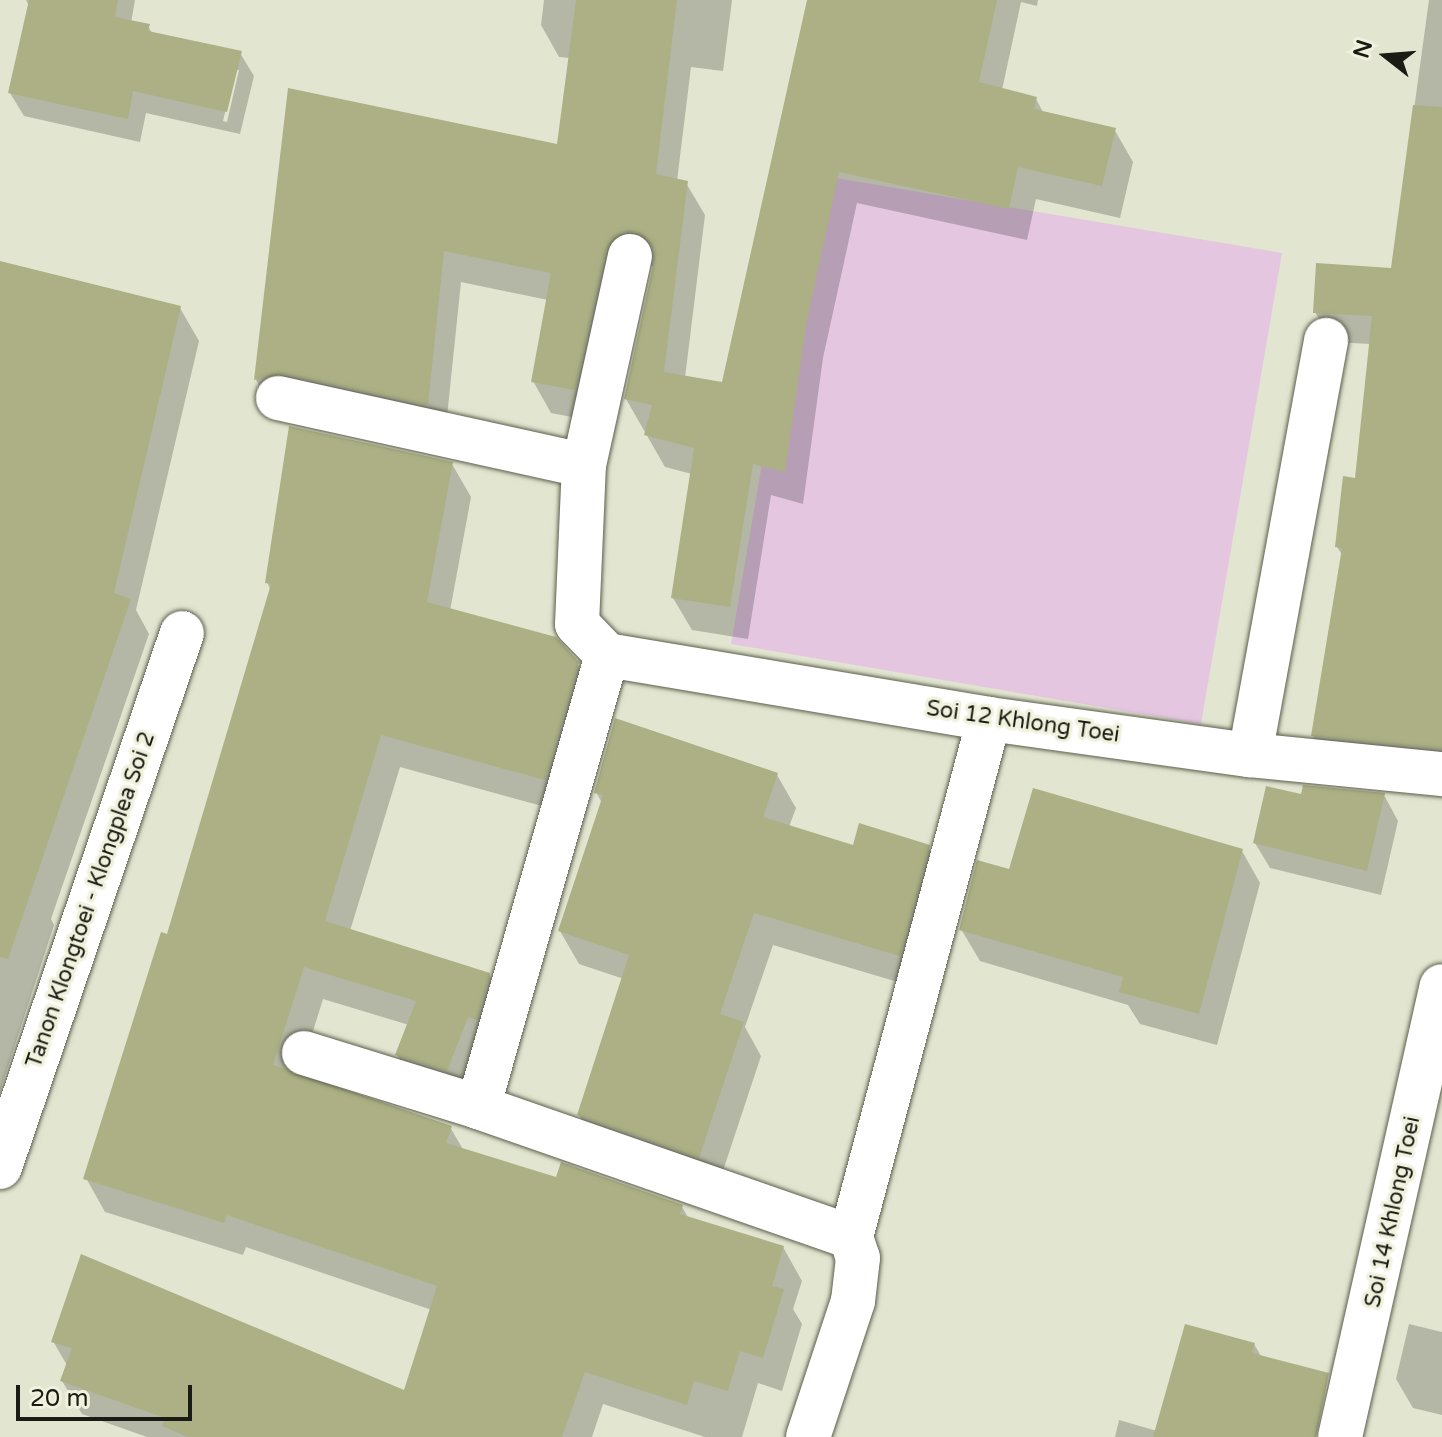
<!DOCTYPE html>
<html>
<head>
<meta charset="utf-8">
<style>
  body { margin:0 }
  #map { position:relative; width:1442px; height:1437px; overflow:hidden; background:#e2e5d0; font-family:"Varela Round",sans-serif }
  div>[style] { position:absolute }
  .green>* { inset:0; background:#e4c6e1 }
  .shadow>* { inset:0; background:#0003 }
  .building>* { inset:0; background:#acb084 }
  .roads { filter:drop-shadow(0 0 2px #5c5e4c) drop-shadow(0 0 2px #5c5e4c) }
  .street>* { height:44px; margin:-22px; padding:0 22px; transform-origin:22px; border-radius:22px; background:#fff }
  span { translate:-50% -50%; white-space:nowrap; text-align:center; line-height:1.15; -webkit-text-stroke:7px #f0f2dd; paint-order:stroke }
  .street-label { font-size:22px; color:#1a1b14 }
  .north { position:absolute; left:1346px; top:16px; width:80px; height:80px; -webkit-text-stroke:6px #f0f2dd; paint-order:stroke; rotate:287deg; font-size:22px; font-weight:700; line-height:32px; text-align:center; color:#1a1b14 }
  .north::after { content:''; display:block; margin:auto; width:28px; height:36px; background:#1a1b14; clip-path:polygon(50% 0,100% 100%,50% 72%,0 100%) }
  .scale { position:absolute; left:16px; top:1385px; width:176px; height:36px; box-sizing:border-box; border:4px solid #1a1b14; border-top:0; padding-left:10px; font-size:24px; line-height:28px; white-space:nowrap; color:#1a1b14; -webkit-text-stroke:6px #f0f2dd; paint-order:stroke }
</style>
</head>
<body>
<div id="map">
  <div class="green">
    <i style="clip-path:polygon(812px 174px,1282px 253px,1201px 724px,731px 644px)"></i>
  </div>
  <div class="shadow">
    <i style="clip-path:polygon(evenodd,26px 0,135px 0,131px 23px,148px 26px,153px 35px,240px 53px,254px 76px,240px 134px,146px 113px,140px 142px,24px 116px,10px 93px,29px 6px,26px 0,235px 70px,239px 70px,227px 122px,223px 121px,235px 70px)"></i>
    <i style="clip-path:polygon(544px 0,732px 0,723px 71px,691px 67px,677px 181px,686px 183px,705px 215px,685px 378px,724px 384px,809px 0,1038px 0,1037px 6px,1021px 2px,1002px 90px,1036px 99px,1044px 114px,1114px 129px,1133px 162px,1120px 218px,1036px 199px,1027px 240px,857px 203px,823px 358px,803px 504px,771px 495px,748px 639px,692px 630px,673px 598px,692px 474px,665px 467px,626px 399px,655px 267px,642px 264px,593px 421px,551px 413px,533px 381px,548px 300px,461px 282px,445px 436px,275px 412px,256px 380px,289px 91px,558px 146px,570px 58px,559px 57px,541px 25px)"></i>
    <i style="clip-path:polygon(1429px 0,1442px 0,1442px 776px,1330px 765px,1313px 736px,1343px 556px,1337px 547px,1357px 480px,1371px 344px,1332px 342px,1315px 312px,1392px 270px)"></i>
    <i style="clip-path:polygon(0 282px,180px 308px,199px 341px,136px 610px,149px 634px,51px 919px,54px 925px,0 1091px)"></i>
    <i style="clip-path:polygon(452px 464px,471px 497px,450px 611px,577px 663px,597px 697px,564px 812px,400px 767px,350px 931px,489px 974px,508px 1008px,466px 1104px,417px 1088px,397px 1055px,409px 1025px,323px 999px,299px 1076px,450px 1127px,464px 1151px,558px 1179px,682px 1207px,689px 1219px,783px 1247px,802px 1281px,793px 1309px,802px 1324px,782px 1391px,758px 1383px,742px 1437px,705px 1437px,603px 1404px,592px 1437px,147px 1437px,82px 1414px,62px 1381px,68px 1367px,53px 1341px,406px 1393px,432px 1310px,246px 1247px,243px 1255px,105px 1212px,86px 1178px,168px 936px,271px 591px,267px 582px)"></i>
    <i style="clip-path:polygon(777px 775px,796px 808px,789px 827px,854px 847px,928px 847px,947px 880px,918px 988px,773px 945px,745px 1027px,761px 1056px,717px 1189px,598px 1148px,579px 1115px,624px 979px,579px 964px,560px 931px,602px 803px,596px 792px)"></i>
    <i style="clip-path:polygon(1384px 795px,1398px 821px,1381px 895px,1270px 868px,1255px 843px,1303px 797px)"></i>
    <i style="clip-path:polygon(1242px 851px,1260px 883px,1217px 1045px,1140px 1024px,1128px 1005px,980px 961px,961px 929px,1010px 872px)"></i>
    <i style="clip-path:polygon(1409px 1324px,1442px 1332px,1442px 1415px,1413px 1408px,1396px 1379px)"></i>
    <i style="clip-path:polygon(1254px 1344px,1308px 1437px,1115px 1437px,1119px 1420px,1157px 1431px)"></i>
  </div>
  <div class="building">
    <i style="clip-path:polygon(29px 0,118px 0,115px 17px,150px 24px,148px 31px,242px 51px,227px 112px,133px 91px,128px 119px,8px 93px)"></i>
    <i style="clip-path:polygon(576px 0,677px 0,656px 174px,688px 181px,664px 372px,722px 382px,807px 0,997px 0,979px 82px,1037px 97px,1034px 109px,1116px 128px,1102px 186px,1018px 167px,1009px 209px,839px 172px,806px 325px,785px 472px,753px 464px,730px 607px,671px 598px,694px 448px,644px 435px,652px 405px,624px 399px,654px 261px,654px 248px,636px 232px,622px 232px,606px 250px,575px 390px,531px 382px,551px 273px,444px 251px,428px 405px,283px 374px,254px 380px,288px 88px,557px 144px)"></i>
    <i style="clip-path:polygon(1413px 105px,1442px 107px,1442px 749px,1311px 736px,1342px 548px,1335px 547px,1343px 476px,1355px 478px,1372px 316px,1313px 313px,1316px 263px,1391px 268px)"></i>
    <i style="clip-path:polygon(0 261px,181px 306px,114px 593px,131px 599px,8px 959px,0 957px)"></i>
    <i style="clip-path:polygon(289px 426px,453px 462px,427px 602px,556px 637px,579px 662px,545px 780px,381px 735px,325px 921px,490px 973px,477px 1020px,468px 1017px,447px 1071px,395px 1055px,416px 1001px,304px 967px,273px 1065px,452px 1126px,446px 1143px,556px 1177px,561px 1162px,683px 1205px,680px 1214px,784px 1246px,772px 1286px,784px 1289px,763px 1358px,740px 1351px,728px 1391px,694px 1381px,687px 1405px,585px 1372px,562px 1437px,188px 1437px,162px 1426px,165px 1418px,60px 1381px,72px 1348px,51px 1342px,81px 1254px,404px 1390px,437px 1286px,227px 1215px,224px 1223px,83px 1179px,161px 932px,167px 934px,271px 584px,265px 583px)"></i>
    <i style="clip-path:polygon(615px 718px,778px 773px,763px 817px,853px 845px,859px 823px,930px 845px,900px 956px,754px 913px,720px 1014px,744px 1022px,699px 1158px,577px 1115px,629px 955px,558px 931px,603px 795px,594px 793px)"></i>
    <i style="clip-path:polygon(1303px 785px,1385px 793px,1367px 871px,1253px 843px,1266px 786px,1301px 794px)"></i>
    <i style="clip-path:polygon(1033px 788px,1243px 849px,1199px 1014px,1119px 992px,1123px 977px,959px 930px,977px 860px,1009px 869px)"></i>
    <i style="clip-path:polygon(1185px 1324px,1255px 1343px,1252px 1353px,1329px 1373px,1316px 1437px,1153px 1437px)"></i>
  </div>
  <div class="roads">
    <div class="street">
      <i style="left:278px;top:398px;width:313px;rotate:12.4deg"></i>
      <i style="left:607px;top:655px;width:470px;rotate:105.9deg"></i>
      <i style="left:478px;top:1107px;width:395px;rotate:19.2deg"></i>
      <i style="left:851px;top:1237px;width:22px;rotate:72deg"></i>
      <i style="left:858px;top:1258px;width:43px;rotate:96.6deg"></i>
      <i style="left:853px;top:1301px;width:143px;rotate:108.3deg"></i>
      <i style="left:607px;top:655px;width:387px;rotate:9.5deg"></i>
      <i style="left:989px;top:719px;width:263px;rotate:7.9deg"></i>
      <i style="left:1250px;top:755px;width:193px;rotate:5.7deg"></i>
      <i style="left:607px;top:655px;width:43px;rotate:-134.1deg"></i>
      <i style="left:577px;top:624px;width:159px;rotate:-87.5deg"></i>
      <i style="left:584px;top:465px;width:214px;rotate:-77.6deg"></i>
      <i style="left:1250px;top:755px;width:422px;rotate:-79.6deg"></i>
      <i style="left:304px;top:1053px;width:182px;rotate:17.2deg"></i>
      <i style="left:0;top:1167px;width:564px;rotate:-71.18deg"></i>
      <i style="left:851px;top:1237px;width:536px;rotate:-75.08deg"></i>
      <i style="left:1340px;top:1437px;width:462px;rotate:-77.3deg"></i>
    </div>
  </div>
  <div class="street-label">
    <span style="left:1023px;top:722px;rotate:8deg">Soi 12 Khlong Toei</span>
    <span style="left:91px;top:900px;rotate:-71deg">Tanon Klongtoei - Klongplea Soi 2</span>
    <span style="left:1393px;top:1212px;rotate:-78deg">Soi 14 Khlong Toei</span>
  </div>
  <div class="north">N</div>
  <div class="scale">20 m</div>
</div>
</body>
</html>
